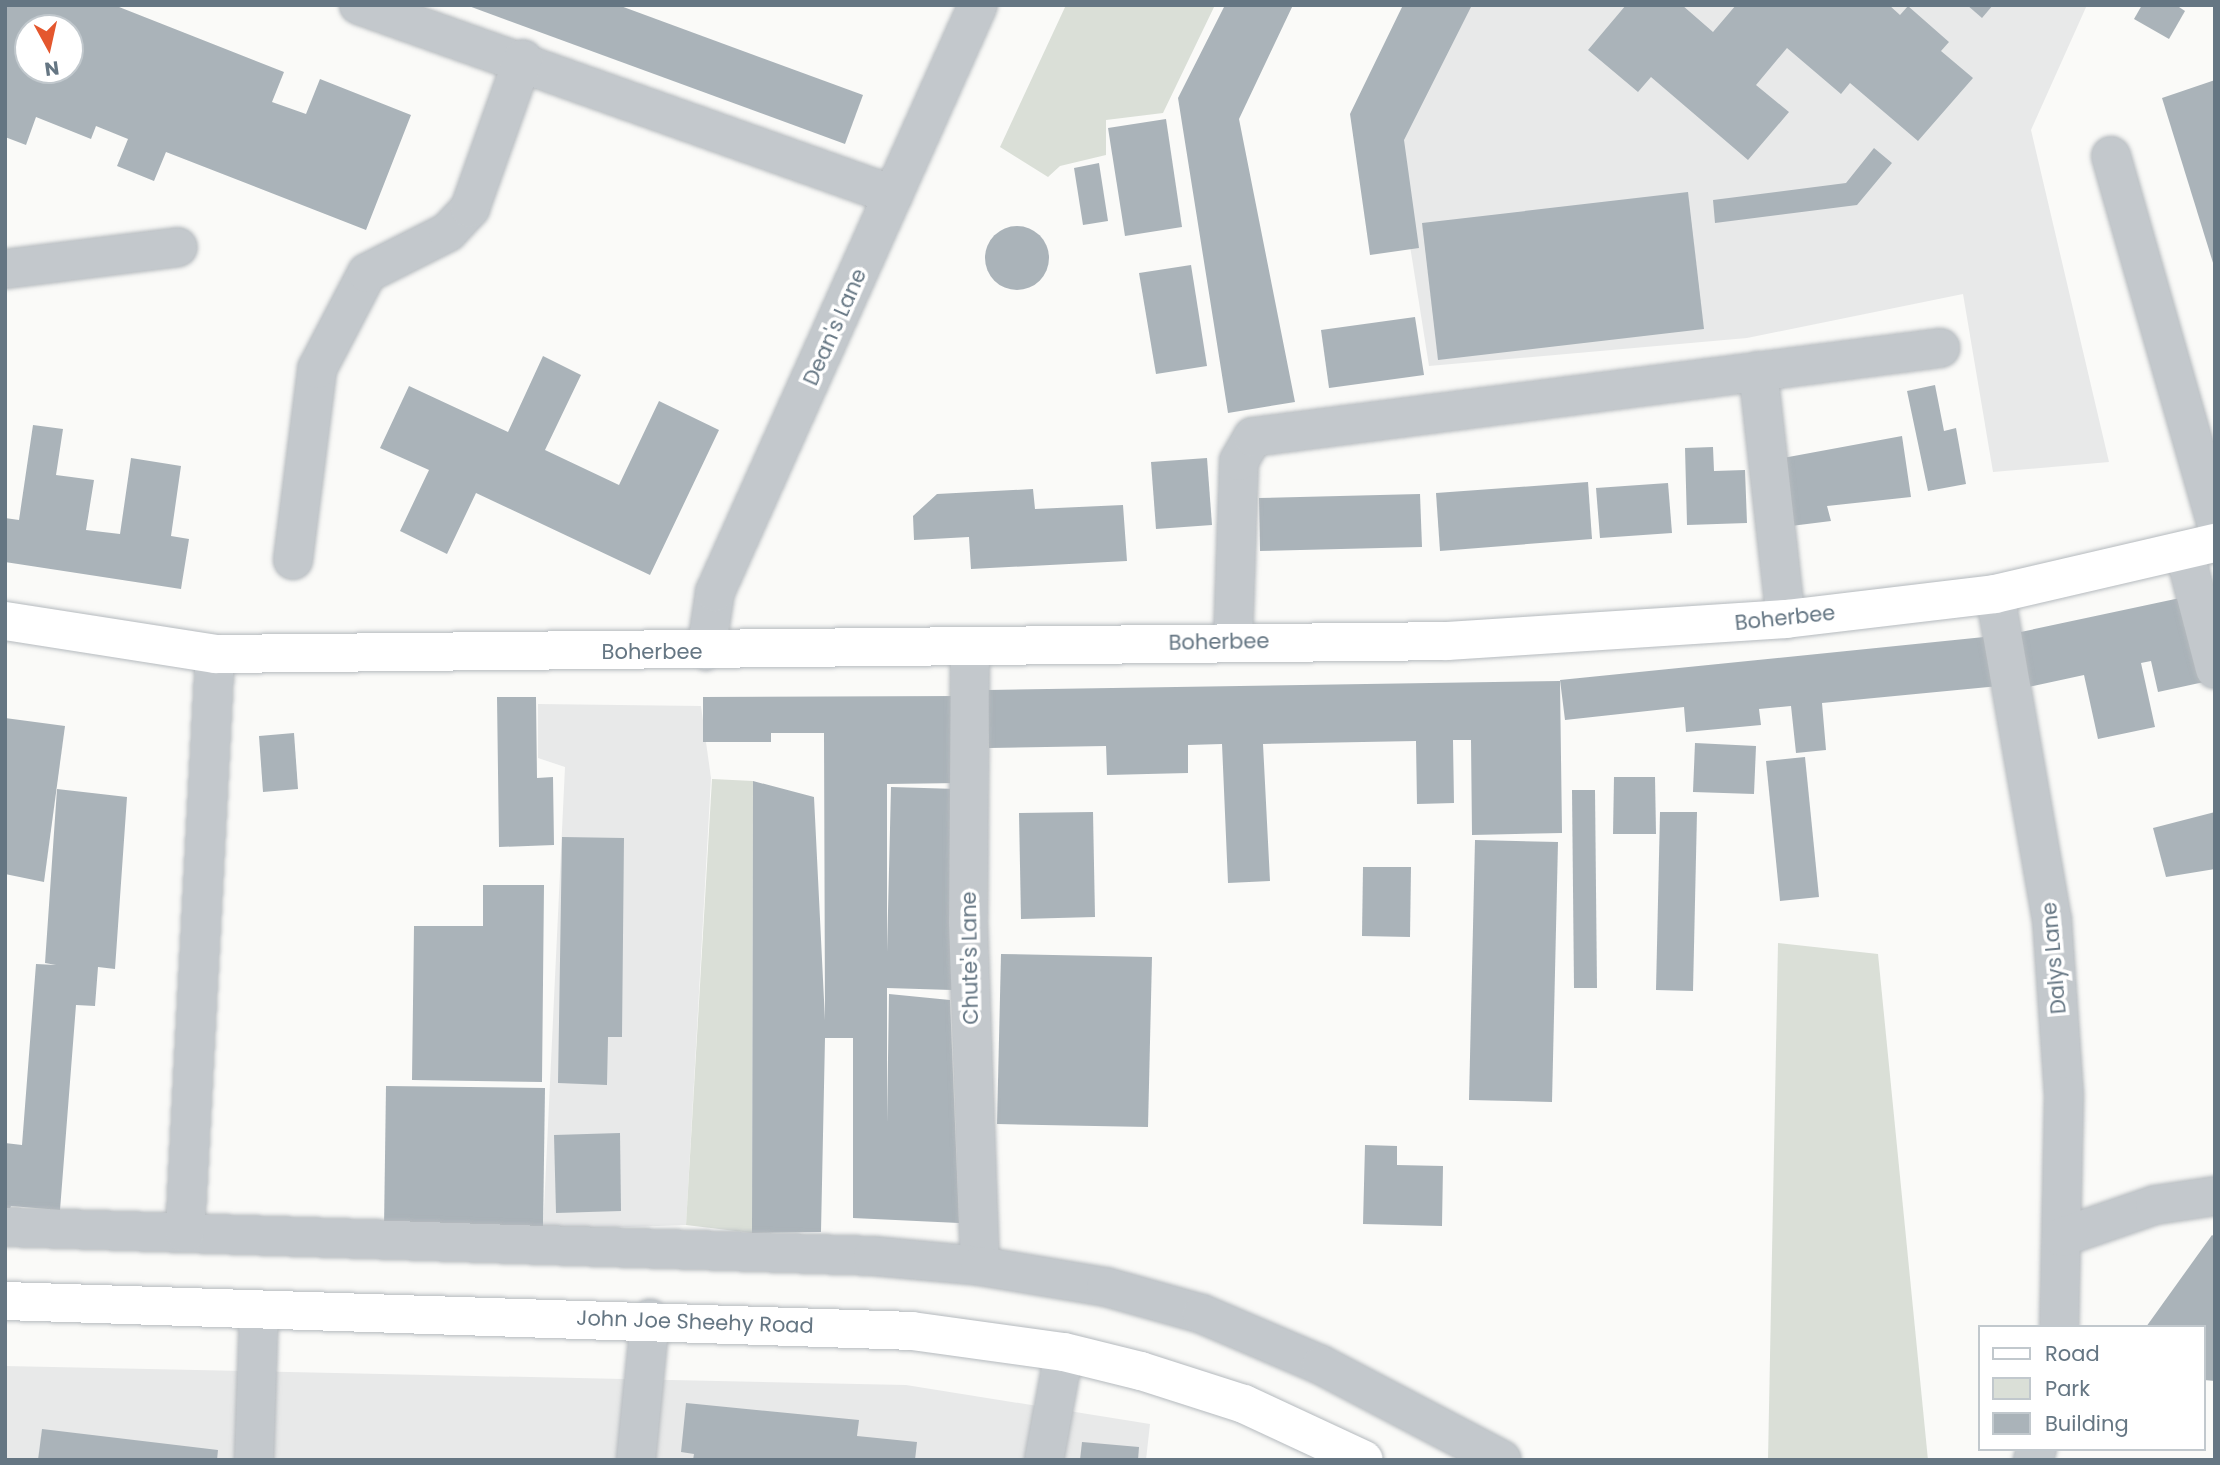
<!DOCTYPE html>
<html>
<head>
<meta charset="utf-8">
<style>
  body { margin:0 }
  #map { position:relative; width:2220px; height:1465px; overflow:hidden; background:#fafaf8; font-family:Poppins,sans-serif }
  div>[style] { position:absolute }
  .built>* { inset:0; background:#e8e9e9 }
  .green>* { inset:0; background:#dadfd7 }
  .building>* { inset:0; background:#aab3b9 }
  .round { border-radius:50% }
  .roads { filter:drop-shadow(0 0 2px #b5babe) drop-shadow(0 0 2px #b5babe) }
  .minor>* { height:38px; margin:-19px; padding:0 19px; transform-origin:19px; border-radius:19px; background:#c3c8cc }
  .major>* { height:38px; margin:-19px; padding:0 19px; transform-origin:19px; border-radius:19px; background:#fff }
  span { translate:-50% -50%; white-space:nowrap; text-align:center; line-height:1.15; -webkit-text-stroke:7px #fff; paint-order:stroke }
  .street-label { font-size:21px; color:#657683 }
  .frame { position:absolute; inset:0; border:7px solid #657683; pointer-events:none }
  .legend { position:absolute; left:1978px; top:1325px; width:228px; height:126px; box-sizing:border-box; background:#fff; border:2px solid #c1c8cd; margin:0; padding:9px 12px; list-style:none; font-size:21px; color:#657683 }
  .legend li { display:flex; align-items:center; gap:14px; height:35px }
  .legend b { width:35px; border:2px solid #c1c8cd }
  .north { position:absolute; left:14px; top:14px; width:70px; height:70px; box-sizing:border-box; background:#fff; border:2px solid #c1c8cd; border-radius:50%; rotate:172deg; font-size:19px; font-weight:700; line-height:28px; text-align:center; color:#657683 }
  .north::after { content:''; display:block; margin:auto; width:24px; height:32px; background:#e4572e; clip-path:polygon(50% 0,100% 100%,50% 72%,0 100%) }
</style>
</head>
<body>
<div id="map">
  <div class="built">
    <i style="clip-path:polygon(1459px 5px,2087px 5px,2031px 130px,2109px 462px,1993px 472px,1963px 294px,1747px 338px,1429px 366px,1392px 132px)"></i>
    <i style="clip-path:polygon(538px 704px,701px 706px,711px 778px,686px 1225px,543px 1230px,565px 767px,538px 758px)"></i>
    <i style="clip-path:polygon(5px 1366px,906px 1385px,1150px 1424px,1146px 1460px,5px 1460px)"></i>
  </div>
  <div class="green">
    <i style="clip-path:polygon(1066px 5px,1215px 5px,1163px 113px,1106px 120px,1106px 155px,1060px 166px,1048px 177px,1000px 147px)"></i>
    <i style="clip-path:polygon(712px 779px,753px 781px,752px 1233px,686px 1225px)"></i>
    <i style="clip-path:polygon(1778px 943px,1878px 954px,1928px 1460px,1768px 1460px)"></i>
  </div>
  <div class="building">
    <i style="clip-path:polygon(evenodd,5px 5px,114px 5px,284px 72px,272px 102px,306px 114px,320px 79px,411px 115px,366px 230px,166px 152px,154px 181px,117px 166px,128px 139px,96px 126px,91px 139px,36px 117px,26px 145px,5px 137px,5px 5px,28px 28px,70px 28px,70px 70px,28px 70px,28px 28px)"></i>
    <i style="clip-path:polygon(466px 5px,618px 5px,863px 95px,845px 144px)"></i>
    <i style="clip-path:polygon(1225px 5px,1293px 5px,1239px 119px,1295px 402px,1228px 413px,1178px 98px)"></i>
    <i style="clip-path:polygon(1403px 5px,1472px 5px,1404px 140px,1419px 248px,1370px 255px,1350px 114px)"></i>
    <i style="clip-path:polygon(1626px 5px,1682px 5px,1713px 32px,1736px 5px,1889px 5px,1900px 15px,1908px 6px,1949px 42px,1941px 51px,1973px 78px,1918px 141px,1850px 83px,1841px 94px,1787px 48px,1756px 85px,1789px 112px,1748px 160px,1651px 77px,1638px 92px,1588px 50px)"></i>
    <i style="clip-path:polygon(1967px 5px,1993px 5px,1982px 18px)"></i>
    <i style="clip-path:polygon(2142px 5px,2176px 5px,2185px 11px,2169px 39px,2134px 19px)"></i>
    <i style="clip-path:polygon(2215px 80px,2215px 266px,2214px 266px,2162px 98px)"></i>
    <i style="clip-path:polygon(1166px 119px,1182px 227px,1125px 236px,1108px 128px)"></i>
    <i style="clip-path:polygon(1874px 148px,1892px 163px,1857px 205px,1715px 223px,1713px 200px,1846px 183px)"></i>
    <i style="clip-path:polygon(1099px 163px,1108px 221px,1083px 225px,1074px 168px)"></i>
    <i style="clip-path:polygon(1688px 192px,1704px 329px,1438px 360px,1422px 223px)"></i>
    <i class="round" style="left:985px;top:226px;width:64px;height:64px"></i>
    <i style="clip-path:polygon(1191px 265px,1207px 366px,1156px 374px,1139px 273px)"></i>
    <i style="clip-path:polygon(1415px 317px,1424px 375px,1329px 388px,1321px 330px)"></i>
    <i style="clip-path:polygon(543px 356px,581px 375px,545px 450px,619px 485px,659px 401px,719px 430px,650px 575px,476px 493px,447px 554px,400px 531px,429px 470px,380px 448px,409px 386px,508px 432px)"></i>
    <i style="clip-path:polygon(1935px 385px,1944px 431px,1956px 428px,1966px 484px,1928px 491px,1907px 391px)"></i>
    <i style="clip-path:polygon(33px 425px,63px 429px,56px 475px,94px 480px,86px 530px,120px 534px,131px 458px,181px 466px,171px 536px,189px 539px,181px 589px,5px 562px,5px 518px,19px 520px)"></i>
    <i style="clip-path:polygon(1902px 436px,1911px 497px,1827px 506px,1831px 521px,1791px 526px,1783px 458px)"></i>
    <i style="clip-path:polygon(1713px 447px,1714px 471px,1745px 470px,1747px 523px,1687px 525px,1685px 448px)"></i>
    <i style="clip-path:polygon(1207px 458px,1212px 525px,1156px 529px,1151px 462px)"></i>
    <i style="clip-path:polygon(1588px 482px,1592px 539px,1440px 551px,1436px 493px)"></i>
    <i style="clip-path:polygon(1668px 483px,1672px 533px,1600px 538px,1596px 488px)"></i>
    <i style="clip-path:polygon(1033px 489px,1035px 509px,1123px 505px,1127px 561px,971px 569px,969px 537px,914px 540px,913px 516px,937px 494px)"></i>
    <i style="clip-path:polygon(1420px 494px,1422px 547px,1260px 551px,1259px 498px)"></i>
    <i style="clip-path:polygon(2180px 598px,2204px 682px,2158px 692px,2151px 661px,2141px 663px,2155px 727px,2098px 739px,2084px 675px,2028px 687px,2016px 633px)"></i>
    <i style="clip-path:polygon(1994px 636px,1999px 686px,1822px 703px,1826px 750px,1796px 753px,1791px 706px,1759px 709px,1761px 725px,1686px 732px,1684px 707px,1565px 720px,1560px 680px)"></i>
    <i style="clip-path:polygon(1560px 681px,1562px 833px,1472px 835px,1471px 740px,1453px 740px,1454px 803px,1417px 804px,1416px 741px,1263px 744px,1270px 881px,1228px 883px,1222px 744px,1188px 745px,1188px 773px,1107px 775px,1106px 746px,989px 748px,988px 690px)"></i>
    <i style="clip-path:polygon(960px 696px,960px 783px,887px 784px,887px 952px,891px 787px,957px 789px,952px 990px,887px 988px,887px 1123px,889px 994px,950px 1000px,959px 1223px,853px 1218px,853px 1038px,825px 1038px,821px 1232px,752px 1233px,753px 781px,814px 797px,825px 1020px,824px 733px,771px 733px,771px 742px,703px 742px,703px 697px)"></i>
    <i style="clip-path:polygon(497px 697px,536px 697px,537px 778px,553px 777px,554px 845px,499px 847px)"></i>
    <i style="clip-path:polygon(5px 718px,65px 726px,44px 882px,5px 874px)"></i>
    <i style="clip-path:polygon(294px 733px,298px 789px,263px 792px,259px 736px)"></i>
    <i style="clip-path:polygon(1695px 743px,1756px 746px,1754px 794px,1693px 792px)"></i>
    <i style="clip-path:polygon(1805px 757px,1819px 897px,1780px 901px,1766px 761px)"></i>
    <i style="clip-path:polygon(1614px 777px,1655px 777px,1656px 834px,1613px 834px)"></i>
    <i style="clip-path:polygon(57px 789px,127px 797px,115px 969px,98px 967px,95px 1006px,76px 1005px,60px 1210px,11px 1206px,5px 1220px,5px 1143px,22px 1145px,36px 964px,56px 965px,45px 963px)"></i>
    <i style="clip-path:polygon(1572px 790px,1595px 790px,1597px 988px,1574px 988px)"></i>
    <i style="clip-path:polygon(1093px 812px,1095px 917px,1021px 919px,1019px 813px)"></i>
    <i style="clip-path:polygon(1660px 812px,1697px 812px,1693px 991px,1656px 990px)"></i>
    <i style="clip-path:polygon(2215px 812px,2215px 869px,2166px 877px,2153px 828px)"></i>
    <i style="clip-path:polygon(562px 837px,624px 838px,622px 1037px,608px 1037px,607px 1085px,558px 1083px)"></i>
    <i style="clip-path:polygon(1475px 840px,1558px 842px,1552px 1102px,1469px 1100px)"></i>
    <i style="clip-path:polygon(1363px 867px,1411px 867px,1410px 937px,1362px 936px)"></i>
    <i style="clip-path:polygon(483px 885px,544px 885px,542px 1082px,412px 1080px,414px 926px,483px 926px)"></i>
    <i style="clip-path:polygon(1001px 954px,1152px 957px,1148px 1127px,997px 1124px)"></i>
    <i style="clip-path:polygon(386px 1086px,545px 1088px,543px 1230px,384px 1228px)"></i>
    <i style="clip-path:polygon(620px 1133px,621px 1211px,556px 1213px,554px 1135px)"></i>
    <i style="clip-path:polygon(1365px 1145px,1397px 1146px,1397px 1165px,1443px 1166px,1442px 1226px,1363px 1224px)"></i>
    <i style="clip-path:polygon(2212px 1235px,2215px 1237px,2215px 1381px,2204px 1380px,2204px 1327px,2146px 1327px)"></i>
    <i style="clip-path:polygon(686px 1403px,859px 1420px,857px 1436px,917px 1442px,915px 1460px,693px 1460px,694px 1454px,681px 1452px)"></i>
    <i style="clip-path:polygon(42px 1429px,218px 1450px,217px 1460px,38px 1460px)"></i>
    <i style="clip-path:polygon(1082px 1442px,1139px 1447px,1138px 1460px,1080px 1460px)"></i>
  </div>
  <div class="roads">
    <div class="minor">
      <i style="left:359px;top:5px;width:567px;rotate:19.59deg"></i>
      <i style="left:2111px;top:156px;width:377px;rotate:74deg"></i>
      <i style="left:5px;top:269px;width:174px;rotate:-7.2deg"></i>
      <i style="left:1758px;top:371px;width:250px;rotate:83.6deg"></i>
      <i style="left:2184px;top:550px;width:123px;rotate:75.4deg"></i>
      <i style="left:293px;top:560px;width:193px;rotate:-82.8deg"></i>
      <i style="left:317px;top:369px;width:108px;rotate:-62.5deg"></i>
      <i style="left:367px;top:273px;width:91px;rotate:-26.8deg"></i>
      <i style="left:448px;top:232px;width:33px;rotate:-47deg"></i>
      <i style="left:470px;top:208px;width:158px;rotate:-70.4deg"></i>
      <i style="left:1995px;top:594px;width:330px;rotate:80.1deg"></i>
      <i style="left:2052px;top:919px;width:177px;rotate:86.1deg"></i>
      <i style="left:2064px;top:1096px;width:231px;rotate:91.2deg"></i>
      <i style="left:1233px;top:641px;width:180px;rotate:-88.1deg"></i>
      <i style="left:1239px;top:461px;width:28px;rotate:-60deg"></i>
      <i style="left:1253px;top:437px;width:693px;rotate:-7.38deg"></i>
      <i style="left:970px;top:649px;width:273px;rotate:90.4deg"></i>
      <i style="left:968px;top:922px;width:344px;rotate:88deg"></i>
      <i style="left:706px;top:651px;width:60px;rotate:-81.3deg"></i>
      <i style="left:715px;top:592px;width:643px;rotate:-65.87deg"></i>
      <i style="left:5px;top:1227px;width:868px;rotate:1.91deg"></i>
      <i style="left:873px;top:1256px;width:107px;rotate:5.3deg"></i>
      <i style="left:980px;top:1266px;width:128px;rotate:9.5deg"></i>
      <i style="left:1106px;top:1287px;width:100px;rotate:15.7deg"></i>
      <i style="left:1202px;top:1314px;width:129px;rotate:23.2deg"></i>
      <i style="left:1321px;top:1365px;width:204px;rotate:27.7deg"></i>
      <i style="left:185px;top:1233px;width:580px;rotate:-87.03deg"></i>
      <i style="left:2062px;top:1237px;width:98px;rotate:-19deg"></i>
      <i style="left:2155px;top:1205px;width:61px;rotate:-8.5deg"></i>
      <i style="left:254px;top:1460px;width:149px;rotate:-88.1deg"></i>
      <i style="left:636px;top:1460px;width:142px;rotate:-84.3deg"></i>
      <i style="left:1044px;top:1460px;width:110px;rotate:-79.5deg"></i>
      <i style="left:2033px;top:1460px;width:12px;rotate:-70deg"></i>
    </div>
    <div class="major">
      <i style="left:5px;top:621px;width:213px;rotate:8.9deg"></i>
      <i style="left:215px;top:654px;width:1232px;rotate:-0.6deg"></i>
      <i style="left:1447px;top:641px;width:340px;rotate:-3.7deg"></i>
      <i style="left:1786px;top:619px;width:210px;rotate:-6.8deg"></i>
      <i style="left:1995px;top:594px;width:226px;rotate:-13.1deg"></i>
      <i style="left:5px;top:1301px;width:907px;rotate:1.89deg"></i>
      <i style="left:912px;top:1331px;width:153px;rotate:7.9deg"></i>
      <i style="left:1064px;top:1352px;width:79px;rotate:13.9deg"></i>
      <i style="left:1141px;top:1371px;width:108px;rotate:17.8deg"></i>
      <i style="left:1244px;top:1404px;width:132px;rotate:25deg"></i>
    </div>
  </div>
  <div class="street-label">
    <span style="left:835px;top:327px;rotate:-66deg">Dean's Lane</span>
    <span style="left:1785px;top:618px;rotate:-6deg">Boherbee</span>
    <span style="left:1219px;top:642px;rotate:-1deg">Boherbee</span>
    <span style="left:652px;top:652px">Boherbee</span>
    <span style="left:970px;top:958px;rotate:-91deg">Chute's Lane</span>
    <span style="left:2054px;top:958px;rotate:-95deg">Dalys Lane</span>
    <span style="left:695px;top:1322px;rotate:2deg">John Joe Sheehy Road</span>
  </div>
  <div class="frame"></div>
  <ul class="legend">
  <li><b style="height:9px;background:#fff"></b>Road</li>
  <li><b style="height:19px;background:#dadfd7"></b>Park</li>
  <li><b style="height:19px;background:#aab3b9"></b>Building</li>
  </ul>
  <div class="north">N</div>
</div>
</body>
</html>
